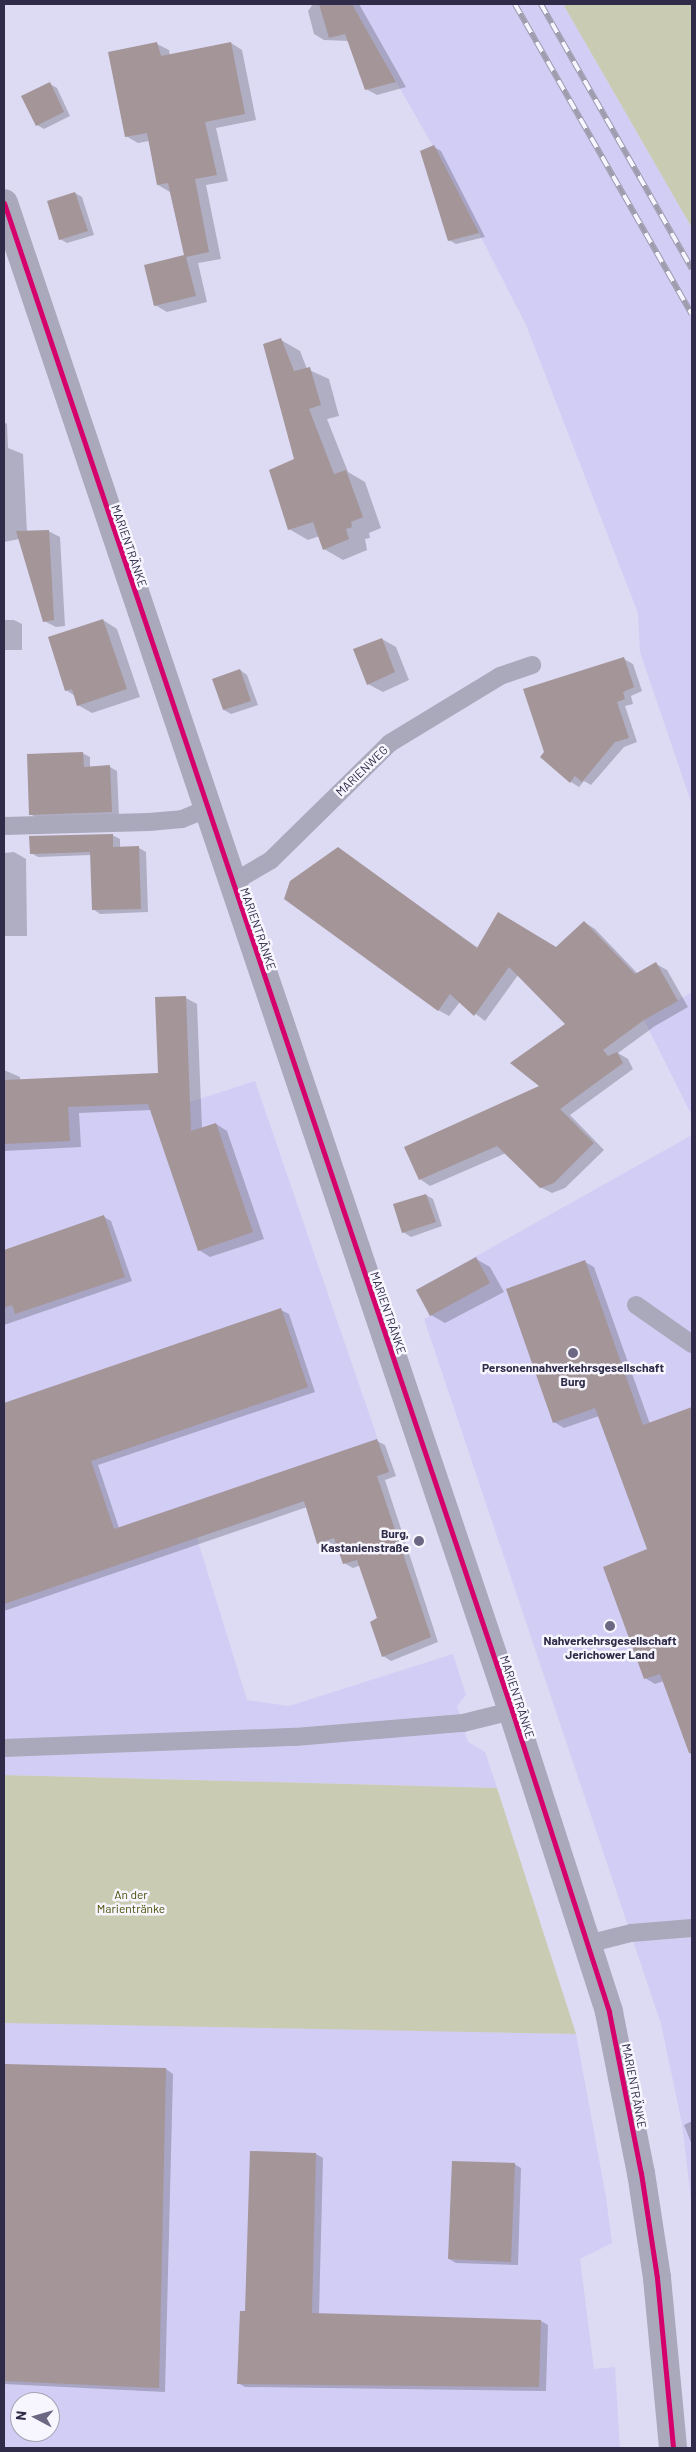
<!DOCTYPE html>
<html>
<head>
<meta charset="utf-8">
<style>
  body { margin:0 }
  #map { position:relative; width:696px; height:2452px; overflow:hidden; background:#dddaf4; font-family:Barlow,sans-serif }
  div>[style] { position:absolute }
  .built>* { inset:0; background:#d2cdf4 }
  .green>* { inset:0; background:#cacbb3 }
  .shadow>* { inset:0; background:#0003 }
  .building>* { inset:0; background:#a49598 }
  .service>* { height:18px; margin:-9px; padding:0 9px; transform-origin:9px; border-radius:9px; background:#aaa8bb }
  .minor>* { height:28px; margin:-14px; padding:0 14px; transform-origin:14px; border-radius:14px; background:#aaa8bb }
  .rail>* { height:5.5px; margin-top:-2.75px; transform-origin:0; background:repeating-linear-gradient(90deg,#f7f6fe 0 11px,#9e9cad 0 22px); box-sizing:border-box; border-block:1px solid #9e9cad }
  .cycleway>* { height:5px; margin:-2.5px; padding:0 2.5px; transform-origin:2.5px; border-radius:2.5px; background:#d6006c }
  .dots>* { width:14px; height:14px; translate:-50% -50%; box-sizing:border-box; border:2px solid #f7f6fe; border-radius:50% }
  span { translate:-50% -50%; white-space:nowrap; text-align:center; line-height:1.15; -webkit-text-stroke:5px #f7f6fe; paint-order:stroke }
  .street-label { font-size:12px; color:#2f2b48 }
  .poi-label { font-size:12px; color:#2f2b48; font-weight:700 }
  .right { translate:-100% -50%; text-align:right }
  .park-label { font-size:12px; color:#4c4d08 }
  .frame { position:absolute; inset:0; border:5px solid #2f2b48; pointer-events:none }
  .north { position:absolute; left:10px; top:2392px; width:50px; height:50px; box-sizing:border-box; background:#f7f6fe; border:1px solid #a7a5b5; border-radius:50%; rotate:276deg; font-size:14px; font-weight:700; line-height:20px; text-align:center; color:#2f2b48 }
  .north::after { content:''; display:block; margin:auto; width:18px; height:22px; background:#6c6884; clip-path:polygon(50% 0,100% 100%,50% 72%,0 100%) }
</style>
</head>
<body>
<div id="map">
  <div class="built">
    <i style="clip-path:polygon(352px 4px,563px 4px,692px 228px,692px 805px,640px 652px,638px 613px,526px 325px,447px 171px)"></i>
    <i style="clip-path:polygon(692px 992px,692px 1116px,644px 1020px)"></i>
    <i style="clip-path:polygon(255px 1081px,389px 1472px,197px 1538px,247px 1700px,289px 1706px,453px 1654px,466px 1695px,457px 1706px,468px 1742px,485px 1752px,497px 1788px,4px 1775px,4px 1110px,190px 1102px)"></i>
    <i style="clip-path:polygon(692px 1135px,692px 2208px,682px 2124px,661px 2024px,424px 1319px,430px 1316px,416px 1290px)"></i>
    <i style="clip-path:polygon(evenodd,4px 2022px,576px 2034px,606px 2197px,612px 2243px,580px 2259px,594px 2369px,615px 2367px,620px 2448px,4px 2448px,4px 2022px,20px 2402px,50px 2402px,50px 2432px,20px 2432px,20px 2402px)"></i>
  </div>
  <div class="green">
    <i style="clip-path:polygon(563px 4px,692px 4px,692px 228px)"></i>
    <i style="clip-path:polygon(4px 1775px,497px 1788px,576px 2034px,4px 2023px)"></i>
  </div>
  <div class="shadow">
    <i style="clip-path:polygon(313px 4px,359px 4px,406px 87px,377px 95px,366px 89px,349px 41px,324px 40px,314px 34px,308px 11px)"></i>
    <i style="clip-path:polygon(231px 43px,242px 50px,256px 120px,216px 128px,228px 181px,206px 185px,221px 259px,198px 263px,207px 302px,167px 312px,155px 305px,185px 256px,170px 192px,158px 185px,149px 141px,138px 143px,126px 136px,157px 44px,169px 50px,170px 56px)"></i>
    <i style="clip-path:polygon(50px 84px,57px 88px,70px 116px,44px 129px,37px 125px)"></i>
    <i style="clip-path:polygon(434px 147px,441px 151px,485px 237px,456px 244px,449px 240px)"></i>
    <i style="clip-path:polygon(75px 193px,82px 197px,94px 235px,67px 243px,60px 239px)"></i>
    <i style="clip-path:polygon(281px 340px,300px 351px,307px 369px,329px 379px,339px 416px,327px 419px,348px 472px,365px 482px,381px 528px,369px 533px,370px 538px,365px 539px,367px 550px,343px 560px,324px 549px,320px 536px,308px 540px,289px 529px,296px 460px)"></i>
    <i style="clip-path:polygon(4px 422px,7px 424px,8px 448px,23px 454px,27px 532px,48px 531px,60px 537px,65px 626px,56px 627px,44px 621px,19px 539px,4px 542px)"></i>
    <i style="clip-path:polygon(4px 620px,14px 620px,22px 624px,22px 650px,4px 650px)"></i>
    <i style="clip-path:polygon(103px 620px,117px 629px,140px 697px,92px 713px,78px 705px,75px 696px,66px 690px)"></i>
    <i style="clip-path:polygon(382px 639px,396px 647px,409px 680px,383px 692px,368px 684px)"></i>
    <i style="clip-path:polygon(624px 659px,633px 664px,642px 691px,631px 696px,633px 704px,625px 706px,637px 742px,624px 747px,591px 785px,584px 781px,579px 787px,571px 782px)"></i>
    <i style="clip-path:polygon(240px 670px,247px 675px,258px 705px,231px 714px,224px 710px,214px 680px)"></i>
    <i style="clip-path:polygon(82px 753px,90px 757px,90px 768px,110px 767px,117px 771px,119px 816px,37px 818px,30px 814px)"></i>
    <i style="clip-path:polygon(112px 835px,120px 839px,120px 848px,139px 848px,146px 852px,148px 912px,100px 914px,93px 909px,91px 855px,38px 857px,31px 853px)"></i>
    <i style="clip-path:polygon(338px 848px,478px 948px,556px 948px,584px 922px,595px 929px,638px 974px,656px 964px,667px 970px,688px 1007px,655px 1026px,618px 1053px,628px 1059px,633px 1069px,570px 1115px,604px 1150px,565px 1188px,552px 1193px,540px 1187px,506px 1153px,430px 1186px,420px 1179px,541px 1087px,567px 1024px,518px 975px,485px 1021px,460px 1002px,449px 1016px,438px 1010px)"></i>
    <i style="clip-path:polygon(14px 852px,26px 859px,27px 936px,4px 936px,4px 853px)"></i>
    <i style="clip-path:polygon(186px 998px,197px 1004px,202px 1129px,216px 1124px,227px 1131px,264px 1239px,210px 1257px,199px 1250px,151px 1110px,79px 1113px,81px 1147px,4px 1151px,4px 1070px,20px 1077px,20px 1081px,159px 1075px)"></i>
    <i style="clip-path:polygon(426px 1195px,433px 1199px,442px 1226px,411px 1237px,403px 1232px)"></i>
    <i style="clip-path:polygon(104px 1217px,111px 1221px,132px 1281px,4px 1325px,4px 1251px)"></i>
    <i style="clip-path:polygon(476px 1259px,490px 1267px,504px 1292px,445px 1323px,431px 1315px)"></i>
    <i style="clip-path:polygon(585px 1262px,594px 1267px,650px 1424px,692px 1408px,692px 1758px,664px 1681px,655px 1684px,645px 1678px,649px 1550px,599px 1416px,564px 1428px,554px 1422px)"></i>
    <i style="clip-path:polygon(281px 1310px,289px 1314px,315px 1392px,98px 1465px,119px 1528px,377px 1441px,385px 1445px,396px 1476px,385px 1480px,438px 1642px,391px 1661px,383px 1656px,378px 1619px,361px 1565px,353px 1568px,344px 1563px,338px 1544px,326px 1547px,318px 1543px,307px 1507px,4px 1611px,4px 1404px)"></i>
    <i style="clip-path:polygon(4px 2066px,166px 2069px,173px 2074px,165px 2392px,4px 2384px)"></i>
    <i style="clip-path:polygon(692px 2121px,692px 2145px,684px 2125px)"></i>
    <i style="clip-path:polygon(251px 2152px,316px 2154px,323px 2158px,319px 2314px,541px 2321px,548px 2325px,546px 2391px,245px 2387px,238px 2383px,247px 2312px)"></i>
    <i style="clip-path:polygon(514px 2164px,521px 2168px,518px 2265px,456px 2263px,449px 2259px)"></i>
  </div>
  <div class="building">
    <i style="clip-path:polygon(319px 4px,352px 4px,396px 82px,365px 90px,345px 34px,329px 38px)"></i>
    <i style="clip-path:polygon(157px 42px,161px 56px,231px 42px,245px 114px,205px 122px,217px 175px,195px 179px,209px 252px,186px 257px,196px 296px,154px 306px,144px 265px,184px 255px,168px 183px,157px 185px,147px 133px,125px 137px,108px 52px)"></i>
    <i style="clip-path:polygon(50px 82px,64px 112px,36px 126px,21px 96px)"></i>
    <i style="clip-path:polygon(434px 145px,479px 233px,448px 241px,420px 151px)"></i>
    <i style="clip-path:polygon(75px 192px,88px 231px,59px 240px,47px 201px)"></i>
    <i style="clip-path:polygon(281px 338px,294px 371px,310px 367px,321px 405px,309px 409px,334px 474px,346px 470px,363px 517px,351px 522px,352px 527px,346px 529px,349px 539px,323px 550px,313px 522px,288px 530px,269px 470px,294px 459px,263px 344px)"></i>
    <i style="clip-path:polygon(49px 530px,54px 620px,43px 622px,16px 531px)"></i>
    <i style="clip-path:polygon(103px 619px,127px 689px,77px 706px,72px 689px,65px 691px,48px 637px)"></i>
    <i style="clip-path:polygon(382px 638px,395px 672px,367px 685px,353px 649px)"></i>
    <i style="clip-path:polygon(624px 657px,634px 687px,623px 692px,625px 699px,617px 702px,629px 738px,615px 742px,582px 782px,575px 776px,570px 783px,540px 757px,544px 752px,523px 689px)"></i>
    <i style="clip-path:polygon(240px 669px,251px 701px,223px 710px,212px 679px)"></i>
    <i style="clip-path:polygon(83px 752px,84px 767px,110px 765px,112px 812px,29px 815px,27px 754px)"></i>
    <i style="clip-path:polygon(113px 834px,113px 847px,139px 846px,141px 909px,92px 910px,90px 852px,30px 854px,29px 836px)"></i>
    <i style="clip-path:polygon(338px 847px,477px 948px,498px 912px,556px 947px,584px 921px,635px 974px,656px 962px,678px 1001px,644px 1020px,603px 1050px,608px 1056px,617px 1052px,623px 1063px,560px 1109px,594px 1143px,554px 1183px,540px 1188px,497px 1146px,419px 1180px,404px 1147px,539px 1086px,510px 1063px,565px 1024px,509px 967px,474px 1016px,450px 994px,438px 1011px,284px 899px,290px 881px)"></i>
    <i style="clip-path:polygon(186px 996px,191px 1131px,216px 1123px,253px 1232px,198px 1251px,148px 1104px,68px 1107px,70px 1141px,4px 1144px,4px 1080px,158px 1073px,155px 997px)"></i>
    <i style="clip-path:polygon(426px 1194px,436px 1222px,402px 1233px,393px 1204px)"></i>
    <i style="clip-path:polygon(104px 1215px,125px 1277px,15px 1314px,12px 1305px,4px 1308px,4px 1250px)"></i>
    <i style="clip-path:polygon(476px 1257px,490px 1283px,430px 1316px,416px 1290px)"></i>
    <i style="clip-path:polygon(585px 1260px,643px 1425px,692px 1407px,692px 1753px,689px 1753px,660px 1674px,644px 1679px,603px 1567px,647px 1549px,595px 1408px,553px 1423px,506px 1289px)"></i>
    <i style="clip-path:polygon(281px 1308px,308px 1387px,91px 1461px,114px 1529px,377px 1439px,389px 1472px,377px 1476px,431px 1637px,382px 1657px,370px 1622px,377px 1618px,357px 1560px,343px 1564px,334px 1538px,317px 1544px,304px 1501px,4px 1604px,4px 1403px)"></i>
    <i style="clip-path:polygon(4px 2064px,166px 2068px,159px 2388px,4px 2381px)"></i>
    <i style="clip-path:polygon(250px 2151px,316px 2153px,312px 2313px,541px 2320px,539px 2387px,237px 2384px,240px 2311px,245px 2311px)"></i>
    <i style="clip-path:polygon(452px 2161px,515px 2163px,511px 2262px,448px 2259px)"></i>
  </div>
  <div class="service">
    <i style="left:4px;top:826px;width:145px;rotate:-1.6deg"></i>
    <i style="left:149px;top:822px;width:33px;rotate:-5deg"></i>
    <i style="left:182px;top:819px;width:27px;rotate:-22deg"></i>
    <i style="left:232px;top:883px;width:45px;rotate:-30.5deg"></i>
    <i style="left:271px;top:860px;width:167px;rotate:-44.5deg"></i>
    <i style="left:390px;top:743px;width:129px;rotate:-31.3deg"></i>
    <i style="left:500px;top:676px;width:34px;rotate:-19deg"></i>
    <i style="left:636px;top:1305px;width:68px;rotate:34.9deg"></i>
    <i style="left:4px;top:1748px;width:291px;rotate:-2.2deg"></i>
    <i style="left:295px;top:1737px;width:169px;rotate:-4.8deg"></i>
    <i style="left:463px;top:1723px;width:50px;rotate:-13.8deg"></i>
    <i style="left:587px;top:1944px;width:45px;rotate:-14deg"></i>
    <i style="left:631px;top:1933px;width:61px;rotate:-4.7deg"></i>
  </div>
  <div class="minor">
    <i style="left:4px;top:203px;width:1591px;rotate:71.38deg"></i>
    <i style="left:512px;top:1711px;width:316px;rotate:72.1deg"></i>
    <i style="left:609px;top:2012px;width:164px;rotate:78.8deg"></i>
    <i style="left:641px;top:2173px;width:106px;rotate:81.3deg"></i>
    <i style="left:657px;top:2278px;width:171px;rotate:84.6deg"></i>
  </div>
  <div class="rail">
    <i style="left:515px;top:4px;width:357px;rotate:60.3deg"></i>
    <i style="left:541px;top:4px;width:305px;rotate:60.3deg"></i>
  </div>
  <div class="cycleway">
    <i style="left:4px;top:203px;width:1591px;rotate:71.38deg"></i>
    <i style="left:512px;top:1711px;width:316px;rotate:72.1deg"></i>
    <i style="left:609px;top:2012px;width:164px;rotate:78.8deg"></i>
    <i style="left:641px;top:2173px;width:106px;rotate:81.3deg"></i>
    <i style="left:657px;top:2278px;width:171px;rotate:84.6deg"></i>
  </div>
  <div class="dots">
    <i style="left:573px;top:1353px;background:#6c6884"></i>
    <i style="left:419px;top:1541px;background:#6c6884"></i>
    <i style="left:610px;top:1626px;background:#6c6884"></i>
  </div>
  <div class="street-label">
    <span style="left:129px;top:546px;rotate:71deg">MARIENTRÄNKE</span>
    <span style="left:362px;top:771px;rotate:-44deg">MARIENWEG</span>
    <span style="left:258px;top:929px;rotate:71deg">MARIENTRÄNKE</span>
    <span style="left:388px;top:1313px;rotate:71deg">MARIENTRÄNKE</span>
    <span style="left:517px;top:1697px;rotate:72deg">MARIENTRÄNKE</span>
    <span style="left:634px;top:2086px;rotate:79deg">MARIENTRÄNKE</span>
  </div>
  <div class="poi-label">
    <span style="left:573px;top:1375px">Personennahverkehrsgesellschaft<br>Burg</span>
    <span class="right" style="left:409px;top:1541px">Burg,<br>Kastanienstraße</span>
    <span style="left:610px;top:1648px">Nahverkehrsgesellschaft<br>Jerichower Land</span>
  </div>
  <div class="park-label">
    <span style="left:131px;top:1902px">An der<br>Marientränke</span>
  </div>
  <div class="frame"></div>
  <div class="north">N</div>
</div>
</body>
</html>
